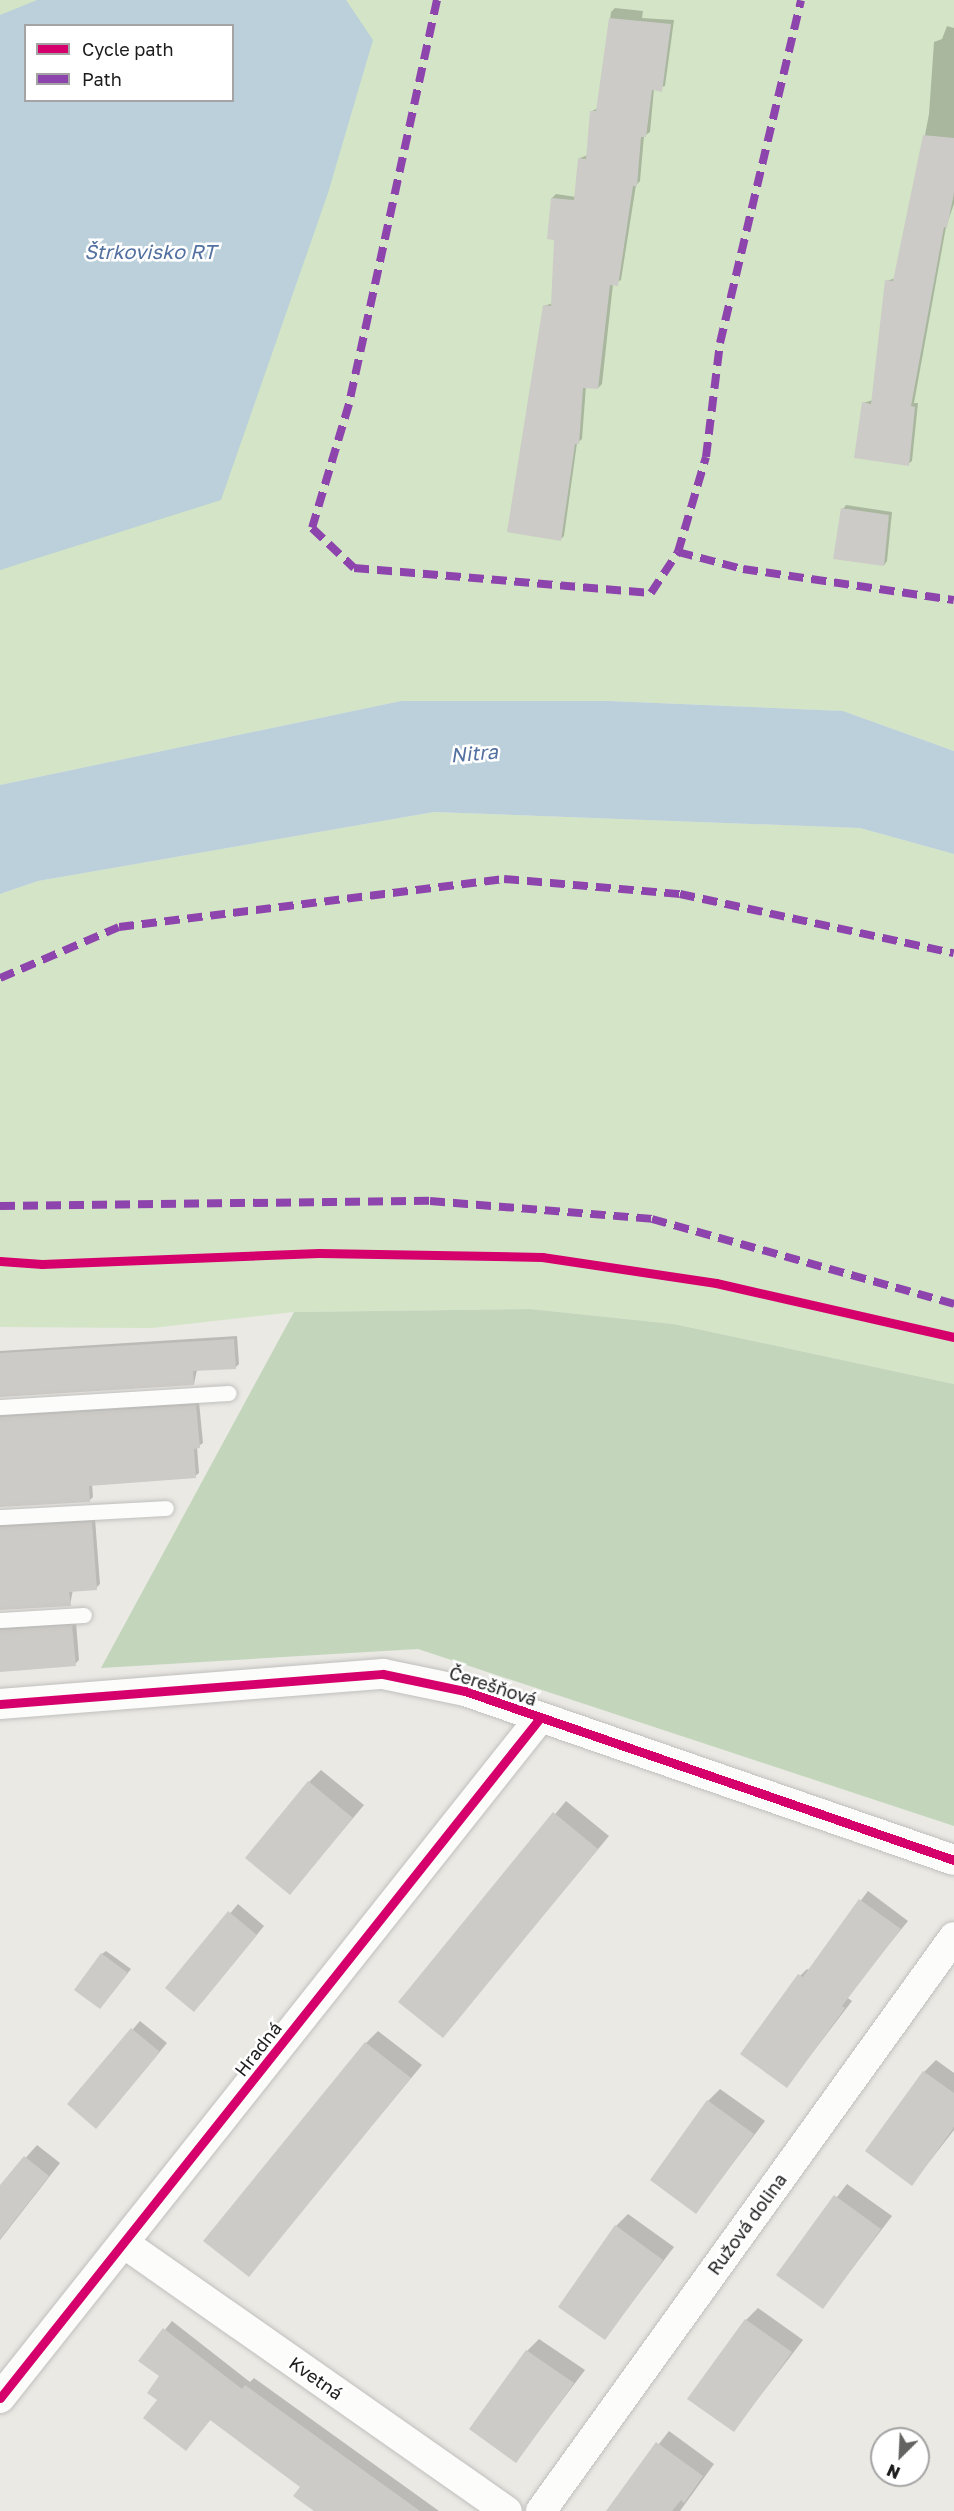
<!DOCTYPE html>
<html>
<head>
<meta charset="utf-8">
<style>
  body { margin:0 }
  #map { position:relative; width:954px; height:2511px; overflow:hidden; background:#eae9e4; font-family:"Golos Text",sans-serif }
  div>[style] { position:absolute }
  .grass>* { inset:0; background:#d3e5c6 }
  .forest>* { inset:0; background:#c3d6bc }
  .water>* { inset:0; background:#bbd0da }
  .shadow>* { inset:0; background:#0003 }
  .building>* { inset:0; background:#cdcbc7 }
  .roads { filter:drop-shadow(0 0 2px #c0bfbd) drop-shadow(0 0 2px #c0bfbd) }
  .lane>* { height:15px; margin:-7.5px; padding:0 7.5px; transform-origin:7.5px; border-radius:7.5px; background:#fcfcfb }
  .street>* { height:30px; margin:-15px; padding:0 15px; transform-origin:15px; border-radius:15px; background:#fcfcfb }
  .quiet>* { height:8px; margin-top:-4px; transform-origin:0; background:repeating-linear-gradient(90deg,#8e44ad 0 15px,transparent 0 23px) }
  .cycleway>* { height:9px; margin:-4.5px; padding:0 4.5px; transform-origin:4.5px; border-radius:4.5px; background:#d6006c }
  span { translate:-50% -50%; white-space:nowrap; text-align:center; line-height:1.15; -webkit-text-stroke:5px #fff; paint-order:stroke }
  .street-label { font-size:18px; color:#1c1c1c }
  .water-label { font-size:20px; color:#5371a0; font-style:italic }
  .legend { position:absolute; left:24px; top:24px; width:210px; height:78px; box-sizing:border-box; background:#fff; border:2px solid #a4a4a4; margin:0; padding:8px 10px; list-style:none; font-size:18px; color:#1c1c1c }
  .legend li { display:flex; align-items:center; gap:12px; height:30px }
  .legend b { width:30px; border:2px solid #a4a4a4 }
  .north { position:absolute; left:870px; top:2427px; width:60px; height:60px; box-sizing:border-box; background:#fff; border:2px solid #a4a4a4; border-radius:50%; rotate:204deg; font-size:16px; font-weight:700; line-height:24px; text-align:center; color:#1c1c1c }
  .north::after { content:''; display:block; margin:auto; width:21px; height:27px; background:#646462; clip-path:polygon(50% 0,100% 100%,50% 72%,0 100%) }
</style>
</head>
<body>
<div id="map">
  <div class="grass">
    <i style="clip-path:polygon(evenodd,0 0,954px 0,954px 751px,843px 711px,609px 701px,401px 701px,0 785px,0 0,26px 26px,232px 26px,232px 100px,26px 100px,26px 26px)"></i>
    <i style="clip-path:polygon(434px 812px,860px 828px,954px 854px,954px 1384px,674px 1324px,530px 1309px,294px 1312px,152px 1328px,0 1327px,0 894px,38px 881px)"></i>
  </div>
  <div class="forest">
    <i style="clip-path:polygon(530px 1309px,674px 1324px,954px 1384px,954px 1826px,418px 1649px,101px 1668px,294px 1312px)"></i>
  </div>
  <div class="water">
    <i style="clip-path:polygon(evenodd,37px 0,346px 0,373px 40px,328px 193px,221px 500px,0 570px,0 15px,37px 0,26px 26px,232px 26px,232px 100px,26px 100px,26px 26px)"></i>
    <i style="clip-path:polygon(401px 701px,609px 701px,843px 711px,954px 751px,954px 854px,860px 828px,434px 812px,38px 881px,0 894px,0 785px)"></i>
  </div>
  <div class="shadow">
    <i style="clip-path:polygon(615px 8px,643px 11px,642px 18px,674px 20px,665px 86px,654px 89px,650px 132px,644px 136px,640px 181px,636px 185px,621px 280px,613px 284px,602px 384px,598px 388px,586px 386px,582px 439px,577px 443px,564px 536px,560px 540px,544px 306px,553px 303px,556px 239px,552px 198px,556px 194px,576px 197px,580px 158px,588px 155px,592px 111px,598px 108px,611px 12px)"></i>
    <i style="clip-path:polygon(947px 26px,954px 28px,954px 204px,946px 227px,914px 403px,918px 403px,912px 461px,908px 464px,863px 403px,873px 400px,887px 281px,895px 278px,914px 193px,929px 114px,934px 42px,942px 39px)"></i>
    <i style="clip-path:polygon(846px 505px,892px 512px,887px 561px,884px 565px,843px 509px)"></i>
    <i style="clip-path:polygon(237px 1336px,239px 1364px,235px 1368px,197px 1370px,194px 1384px,0 1396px,0 1351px)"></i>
    <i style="clip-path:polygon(199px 1402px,203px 1443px,197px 1447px,199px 1473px,195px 1476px,92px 1484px,93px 1497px,89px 1501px,0 1506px,0 1411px)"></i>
    <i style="clip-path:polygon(95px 1519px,100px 1584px,96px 1588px,73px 1590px,70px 1605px,0 1609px,0 1521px)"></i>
    <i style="clip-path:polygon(0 1622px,76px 1622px,79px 1660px,75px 1664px,0 1670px)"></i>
    <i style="clip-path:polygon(321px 1770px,364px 1805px,290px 1893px,309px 1782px)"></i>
    <i style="clip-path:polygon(566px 1801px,609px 1836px,443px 2036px,400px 2002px)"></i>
    <i style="clip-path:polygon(868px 1891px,908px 1921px,873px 1964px,826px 1947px)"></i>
    <i style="clip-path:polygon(238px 1904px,264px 1926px,202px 2002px,167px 1988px)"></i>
    <i style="clip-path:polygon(106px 1951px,131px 1969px,104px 2003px,102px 1954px)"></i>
    <i style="clip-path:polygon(807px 1969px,852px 2001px,787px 2086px,795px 1981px)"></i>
    <i style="clip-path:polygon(140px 2021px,167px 2043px,104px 2119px,69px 2104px)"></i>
    <i style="clip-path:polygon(378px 2031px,422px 2065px,248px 2275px,366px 2043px)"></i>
    <i style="clip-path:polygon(936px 2060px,954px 2073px,954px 2130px,912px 2184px,924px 2072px)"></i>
    <i style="clip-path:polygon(720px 2089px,765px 2121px,696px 2212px,708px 2101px)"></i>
    <i style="clip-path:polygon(37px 2145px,60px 2163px,0 2240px,0 2187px)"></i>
    <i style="clip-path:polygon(847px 2184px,892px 2216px,823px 2307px,778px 2274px)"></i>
    <i style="clip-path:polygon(628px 2214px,674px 2247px,605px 2338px,616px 2226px)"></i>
    <i style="clip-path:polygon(758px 2308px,803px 2340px,734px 2430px,746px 2320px)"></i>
    <i style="clip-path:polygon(172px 2321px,250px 2382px,254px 2378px,439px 2511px,317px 2511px,302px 2487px,211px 2419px,186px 2449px,159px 2400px,161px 2376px,140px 2361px)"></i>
    <i style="clip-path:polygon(539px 2339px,585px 2370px,516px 2461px,527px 2351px)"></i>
    <i style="clip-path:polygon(669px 2431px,714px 2464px,680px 2511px,607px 2511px)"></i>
  </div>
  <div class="building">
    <i style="clip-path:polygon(609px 18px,671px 24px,662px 92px,652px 90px,646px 137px,641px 137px,637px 186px,633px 186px,618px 286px,610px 285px,598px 389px,583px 388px,579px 444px,575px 444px,561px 541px,507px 532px,543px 305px,551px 306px,554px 240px,547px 239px,551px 198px,574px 200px,578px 158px,586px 159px,590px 111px,596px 111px)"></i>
    <i style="clip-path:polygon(923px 135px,954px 138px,954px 193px,947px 228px,944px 227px,911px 406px,915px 407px,909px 466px,854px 458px,862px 402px,871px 404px,885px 280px,893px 281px)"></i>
    <i style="clip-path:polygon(841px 508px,889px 515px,884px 566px,833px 559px)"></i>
    <i style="clip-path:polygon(234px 1339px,236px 1369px,193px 1371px,194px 1385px,0 1397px,0 1353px)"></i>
    <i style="clip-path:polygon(196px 1405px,200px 1448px,194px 1449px,196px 1478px,89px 1486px,90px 1502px,0 1507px,0 1417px)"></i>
    <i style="clip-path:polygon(92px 1522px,97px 1590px,69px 1592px,71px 1606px,0 1610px,0 1527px)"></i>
    <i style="clip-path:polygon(72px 1625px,76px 1666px,0 1672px,0 1630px)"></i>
    <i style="clip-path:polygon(308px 1781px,353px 1818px,290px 1895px,245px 1858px)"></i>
    <i style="clip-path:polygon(553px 1812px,598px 1849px,443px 2038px,398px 2002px)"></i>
    <i style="clip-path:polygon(859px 1899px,901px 1929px,842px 2006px,845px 2008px,787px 2088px,740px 2054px,798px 1974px,803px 1977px)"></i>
    <i style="clip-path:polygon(228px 1911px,257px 1935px,194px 2012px,165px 1988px)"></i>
    <i style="clip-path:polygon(101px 1953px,128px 1973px,100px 2009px,74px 1990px)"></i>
    <i style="clip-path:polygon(131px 2028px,160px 2052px,96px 2129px,67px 2104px)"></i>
    <i style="clip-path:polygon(365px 2042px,411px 2078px,249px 2277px,203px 2241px)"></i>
    <i style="clip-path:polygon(923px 2071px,954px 2093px,954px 2127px,912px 2186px,865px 2151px)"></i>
    <i style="clip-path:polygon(707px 2100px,754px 2134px,696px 2214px,650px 2180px)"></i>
    <i style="clip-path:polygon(24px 2156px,49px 2176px,0 2239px,0 2185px)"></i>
    <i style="clip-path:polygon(834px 2195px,881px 2229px,823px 2309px,776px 2275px)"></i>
    <i style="clip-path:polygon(615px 2225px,663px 2260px,605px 2340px,558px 2307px)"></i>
    <i style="clip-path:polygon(745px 2319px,792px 2352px,734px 2432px,687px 2399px)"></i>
    <i style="clip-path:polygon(163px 2328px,242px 2389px,245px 2385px,420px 2511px,314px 2511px,293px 2496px,300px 2487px,210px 2420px,186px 2451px,143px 2418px,157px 2400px,147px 2393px,159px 2376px,138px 2361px)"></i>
    <i style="clip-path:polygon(526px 2350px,574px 2383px,516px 2463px,469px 2429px)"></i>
    <i style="clip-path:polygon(656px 2442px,703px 2476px,684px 2503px,681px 2500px,672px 2511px,606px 2511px)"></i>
  </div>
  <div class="roads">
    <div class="lane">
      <i style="left:0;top:1407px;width:229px;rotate:-3.5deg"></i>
      <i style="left:0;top:1517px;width:166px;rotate:-3.1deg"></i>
      <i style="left:0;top:1620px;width:84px;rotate:-3.4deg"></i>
    </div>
    <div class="street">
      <i style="left:0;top:1704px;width:384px;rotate:-4.5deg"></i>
      <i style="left:383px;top:1674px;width:84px;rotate:11.7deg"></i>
      <i style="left:465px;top:1691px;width:517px;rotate:19.07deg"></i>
      <i style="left:125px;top:2244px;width:466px;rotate:35deg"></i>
      <i style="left:0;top:2398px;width:868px;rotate:-51.55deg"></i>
      <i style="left:541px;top:2511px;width:707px;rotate:-54.26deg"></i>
    </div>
  </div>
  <div class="quiet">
    <i style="left:437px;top:0;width:413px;rotate:102.3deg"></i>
    <i style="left:349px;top:404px;width:129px;rotate:106.6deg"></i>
    <i style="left:312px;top:528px;width:58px;rotate:43.6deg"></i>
    <i style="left:354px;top:568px;width:298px;rotate:4.8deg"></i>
    <i style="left:651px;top:593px;width:49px;rotate:-56.6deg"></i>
    <i style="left:678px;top:552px;width:99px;rotate:-73.6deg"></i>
    <i style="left:706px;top:457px;width:115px;rotate:-83deg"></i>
    <i style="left:720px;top:343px;width:352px;rotate:-76.7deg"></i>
    <i style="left:678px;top:552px;width:67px;rotate:14.7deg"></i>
    <i style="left:743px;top:569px;width:213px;rotate:8.4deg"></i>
    <i style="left:0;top:978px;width:129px;rotate:-23.2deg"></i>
    <i style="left:119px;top:927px;width:388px;rotate:-7.1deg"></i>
    <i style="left:504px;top:879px;width:177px;rotate:4.9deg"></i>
    <i style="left:680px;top:894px;width:280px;rotate:12.2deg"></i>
    <i style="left:0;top:1206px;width:430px;rotate:-0.7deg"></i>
    <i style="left:430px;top:1201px;width:223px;rotate:4.6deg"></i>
    <i style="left:652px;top:1219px;width:314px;rotate:15.7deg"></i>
  </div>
  <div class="cycleway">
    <i style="left:0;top:1261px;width:42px;rotate:4.1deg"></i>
    <i style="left:42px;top:1264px;width:277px;rotate:-2.3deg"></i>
    <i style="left:319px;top:1253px;width:223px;rotate:1deg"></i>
    <i style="left:542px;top:1257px;width:176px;rotate:8.5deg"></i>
    <i style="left:716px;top:1283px;width:244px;rotate:12.8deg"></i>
    <i style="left:0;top:1704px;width:384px;rotate:-4.5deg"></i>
    <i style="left:383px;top:1674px;width:84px;rotate:11.7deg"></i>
    <i style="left:465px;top:1691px;width:517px;rotate:19.07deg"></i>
    <i style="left:0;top:2398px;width:868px;rotate:-51.55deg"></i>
  </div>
  <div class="street-label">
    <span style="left:493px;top:1686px;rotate:18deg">Čerešňová</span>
    <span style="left:258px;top:2049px;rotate:-52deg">Hradná</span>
    <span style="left:747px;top:2224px;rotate:-54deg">Ružová dolina</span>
    <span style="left:316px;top:2378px;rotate:35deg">Kvetná</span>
  </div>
  <div class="water-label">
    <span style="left:150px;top:251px">Štrkovisko RT</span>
    <span style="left:474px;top:753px;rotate:-5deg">Nitra</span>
  </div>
  <ul class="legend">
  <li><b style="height:8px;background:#d6006c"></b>Cycle path</li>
  <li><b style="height:8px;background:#8e44ad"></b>Path</li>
  </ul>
  <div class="north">N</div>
</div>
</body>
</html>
